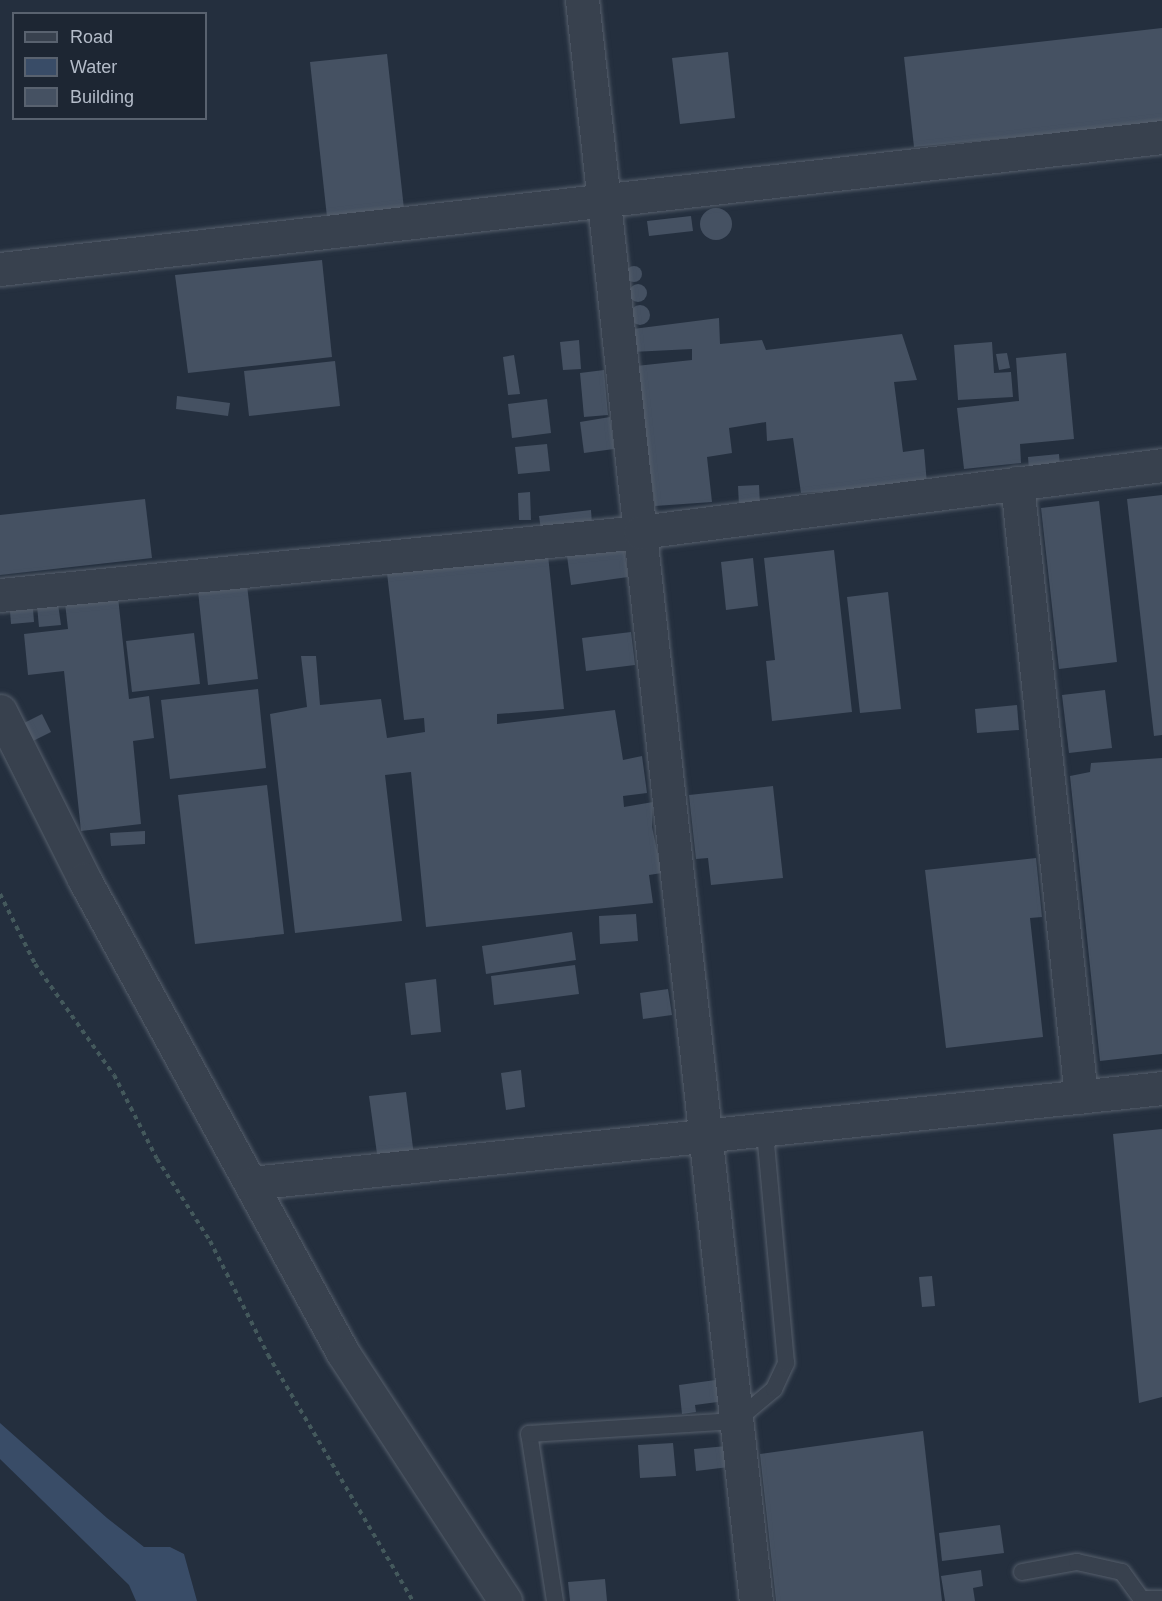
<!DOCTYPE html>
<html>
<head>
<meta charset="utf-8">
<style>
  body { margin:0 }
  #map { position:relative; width:1162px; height:1601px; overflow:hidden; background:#242f3e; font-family:Arial,sans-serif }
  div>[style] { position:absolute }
  .water>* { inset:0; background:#394c67 }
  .building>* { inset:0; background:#455162 }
  .round { border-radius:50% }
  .path>* { height:4px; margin-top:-2px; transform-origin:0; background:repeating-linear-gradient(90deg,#44595c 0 4.5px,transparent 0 9px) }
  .roads { filter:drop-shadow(0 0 2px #565f6c) drop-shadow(0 0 2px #565f6c) }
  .service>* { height:16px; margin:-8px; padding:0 8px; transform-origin:8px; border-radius:8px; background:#38414e }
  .minor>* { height:33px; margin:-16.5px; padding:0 16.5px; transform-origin:16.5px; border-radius:16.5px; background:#38414e }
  span { translate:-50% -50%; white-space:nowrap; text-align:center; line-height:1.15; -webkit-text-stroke:6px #1d2633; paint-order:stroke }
  .legend { position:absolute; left:12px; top:12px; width:195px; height:108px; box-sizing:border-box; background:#1d2633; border:2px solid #59626f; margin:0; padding:8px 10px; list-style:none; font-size:18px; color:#b4bcc9 }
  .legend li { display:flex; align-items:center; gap:12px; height:30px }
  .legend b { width:30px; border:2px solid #59626f }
</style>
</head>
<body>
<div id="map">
  <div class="water">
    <i style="clip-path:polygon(0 1423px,107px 1518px,144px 1547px,170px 1547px,184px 1554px,197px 1601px,136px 1601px,129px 1585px,0 1459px)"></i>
  </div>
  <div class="building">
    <i style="clip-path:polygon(1162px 28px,1162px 123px,914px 147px,904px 57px)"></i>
    <i style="clip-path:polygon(728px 52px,735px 118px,680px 124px,672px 58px)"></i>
    <i style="clip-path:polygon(387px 54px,404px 209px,327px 217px,310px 62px)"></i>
    <i class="round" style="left:700px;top:208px;width:32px;height:32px"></i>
    <i style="clip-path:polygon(691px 216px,693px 231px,649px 236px,647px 221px)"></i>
    <i style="clip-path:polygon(322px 260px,332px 357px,188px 373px,175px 275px)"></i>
    <i class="round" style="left:626px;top:266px;width:16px;height:16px"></i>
    <i class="round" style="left:629px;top:284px;width:18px;height:18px"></i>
    <i class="round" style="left:630px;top:305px;width:20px;height:20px"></i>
    <i style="clip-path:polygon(719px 318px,720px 344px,762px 340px,766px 350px,902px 334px,917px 380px,894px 382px,903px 452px,924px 449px,927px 484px,801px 493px,793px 438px,767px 441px,766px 422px,729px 428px,732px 453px,707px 457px,712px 502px,655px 506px,636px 366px,692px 360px,692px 349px,632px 352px,633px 329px)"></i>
    <i style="clip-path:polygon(579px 340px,581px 369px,563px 370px,560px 342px)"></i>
    <i style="clip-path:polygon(992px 342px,994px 373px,1011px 372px,1013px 397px,958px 400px,954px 345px)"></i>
    <i style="clip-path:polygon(1007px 353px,1010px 368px,999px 370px,996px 354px)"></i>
    <i style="clip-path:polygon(1066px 353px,1074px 439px,1020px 444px,1021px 463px,964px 469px,957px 408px,1019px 401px,1016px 358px)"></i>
    <i style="clip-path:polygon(514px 355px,520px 394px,508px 395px,503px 357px)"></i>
    <i style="clip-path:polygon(335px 361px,340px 406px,249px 416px,244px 371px)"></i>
    <i style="clip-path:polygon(604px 370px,608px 415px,584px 417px,580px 373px)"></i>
    <i style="clip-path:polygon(177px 396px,230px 403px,228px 416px,176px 409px)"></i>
    <i style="clip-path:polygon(547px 399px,551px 433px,512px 438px,508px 404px)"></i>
    <i style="clip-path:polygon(610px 417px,614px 449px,584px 453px,580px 422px)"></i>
    <i style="clip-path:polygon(547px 444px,550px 471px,518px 474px,515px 447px)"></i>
    <i style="clip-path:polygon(1059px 454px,1060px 467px,1029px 470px,1028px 457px)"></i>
    <i style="clip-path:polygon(759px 485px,760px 505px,739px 506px,738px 486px)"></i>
    <i style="clip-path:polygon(530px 492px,531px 520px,519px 520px,518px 493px)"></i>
    <i style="clip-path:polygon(1162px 495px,1162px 735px,1154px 736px,1127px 499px)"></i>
    <i style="clip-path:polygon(145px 499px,152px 558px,0 575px,0 515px)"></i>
    <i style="clip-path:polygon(1099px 501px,1117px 662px,1059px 669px,1041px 508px)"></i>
    <i style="clip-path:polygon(591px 510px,592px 524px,541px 530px,539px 516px)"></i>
    <i style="clip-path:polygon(624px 549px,628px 577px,571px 585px,567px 556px)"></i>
    <i style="clip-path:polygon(834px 550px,852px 712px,772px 721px,766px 661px,775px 660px,764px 558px)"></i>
    <i style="clip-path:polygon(548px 555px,564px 709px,497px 714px,497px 724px,615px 710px,623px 760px,642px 756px,647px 793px,623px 796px,624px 807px,653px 802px,652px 827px,662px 873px,649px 875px,653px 903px,426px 927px,411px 772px,385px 775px,402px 921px,295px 933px,270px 714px,307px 707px,301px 656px,316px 656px,320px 705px,381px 699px,387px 738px,425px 732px,424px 718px,404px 720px,387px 573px)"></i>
    <i style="clip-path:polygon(753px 558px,758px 606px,726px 610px,721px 562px)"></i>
    <i style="clip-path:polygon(247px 585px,258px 679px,208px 685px,198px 591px)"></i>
    <i style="clip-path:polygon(888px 592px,901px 709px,860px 713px,847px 597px)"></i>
    <i style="clip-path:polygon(118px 597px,129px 699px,149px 696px,154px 738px,133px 741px,141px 824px,81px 831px,64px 671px,28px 675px,24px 634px,68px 629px,65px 603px)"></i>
    <i style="clip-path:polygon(58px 604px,61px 625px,39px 627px,37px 606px)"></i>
    <i style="clip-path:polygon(33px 609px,34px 622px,11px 624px,10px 611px)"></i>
    <i style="clip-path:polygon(631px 632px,635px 665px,586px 671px,582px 638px)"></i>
    <i style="clip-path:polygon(194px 633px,200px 684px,132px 692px,126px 641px)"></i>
    <i style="clip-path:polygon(258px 689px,266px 768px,170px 779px,161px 700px)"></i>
    <i style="clip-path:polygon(1105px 690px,1112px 748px,1069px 753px,1062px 695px)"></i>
    <i style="clip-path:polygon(1017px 705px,1019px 730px,977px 733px,975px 709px)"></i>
    <i style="clip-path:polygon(42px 714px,51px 732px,29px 743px,20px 725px)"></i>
    <i style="clip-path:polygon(1162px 758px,1162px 1054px,1100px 1061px,1070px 776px,1090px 772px,1091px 763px)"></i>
    <i style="clip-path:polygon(267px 785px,284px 934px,195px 944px,178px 795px)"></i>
    <i style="clip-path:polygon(773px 786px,783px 878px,711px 885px,708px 858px,696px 859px,689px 795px)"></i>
    <i style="clip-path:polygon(145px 831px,145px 844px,111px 846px,110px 833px)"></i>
    <i style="clip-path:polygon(1036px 858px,1042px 917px,1030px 918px,1043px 1037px,946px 1048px,925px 870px)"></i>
    <i style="clip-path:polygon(636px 914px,638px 941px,600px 944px,599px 916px)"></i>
    <i style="clip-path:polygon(572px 932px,576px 960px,486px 974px,482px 946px)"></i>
    <i style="clip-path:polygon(575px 965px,579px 994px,494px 1005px,491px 976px)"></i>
    <i style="clip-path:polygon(436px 979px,441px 1032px,411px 1035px,405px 983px)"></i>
    <i style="clip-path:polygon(668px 989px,672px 1015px,643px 1019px,640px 993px)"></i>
    <i style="clip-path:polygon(521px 1070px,525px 1107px,506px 1110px,501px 1073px)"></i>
    <i style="clip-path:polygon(406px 1092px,414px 1156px,378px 1161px,369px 1096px)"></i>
    <i style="clip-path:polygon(1162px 1129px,1162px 1397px,1139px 1403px,1113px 1134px)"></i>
    <i style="clip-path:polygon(932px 1276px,935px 1306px,922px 1307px,919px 1277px)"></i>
    <i style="clip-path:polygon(723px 1379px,725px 1401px,695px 1405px,696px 1412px,682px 1414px,679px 1385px)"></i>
    <i style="clip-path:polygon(923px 1431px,942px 1601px,776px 1601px,760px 1454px)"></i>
    <i style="clip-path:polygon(673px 1443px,676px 1476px,640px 1478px,638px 1445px)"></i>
    <i style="clip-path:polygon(727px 1446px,729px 1467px,696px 1471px,694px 1449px)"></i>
    <i style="clip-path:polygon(1000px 1525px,1004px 1553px,942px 1561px,939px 1533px)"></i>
    <i style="clip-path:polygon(981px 1570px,983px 1586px,973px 1588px,975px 1601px,945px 1601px,941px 1576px)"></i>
    <i style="clip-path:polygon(605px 1579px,607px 1601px,570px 1601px,568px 1582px)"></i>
  </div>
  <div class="path">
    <i style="left:0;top:894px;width:78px;rotate:63.4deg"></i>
    <i style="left:35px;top:964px;width:136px;rotate:54.6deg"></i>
    <i style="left:114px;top:1075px;width:94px;rotate:62.9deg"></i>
    <i style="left:157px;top:1159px;width:98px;rotate:57.1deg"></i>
    <i style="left:210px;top:1241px;width:128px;rotate:63deg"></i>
    <i style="left:268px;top:1355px;width:286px;rotate:59.5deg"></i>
  </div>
  <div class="roads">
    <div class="service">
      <i style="left:1022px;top:1572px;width:56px;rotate:-10.3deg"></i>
      <i style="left:1077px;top:1562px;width:46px;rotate:12.5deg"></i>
      <i style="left:1122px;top:1572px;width:36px;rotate:54deg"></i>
      <i style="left:1143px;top:1599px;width:19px"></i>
      <i style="left:555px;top:1601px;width:169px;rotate:-98.8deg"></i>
      <i style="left:529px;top:1434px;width:207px;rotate:-3.6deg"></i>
      <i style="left:736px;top:1421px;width:50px;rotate:-40.1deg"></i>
      <i style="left:774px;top:1389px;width:29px;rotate:-65deg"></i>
      <i style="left:786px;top:1363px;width:233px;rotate:-95.2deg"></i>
    </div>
    <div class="minor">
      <i style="left:582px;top:0;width:1610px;rotate:83.8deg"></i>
      <i style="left:0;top:269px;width:1169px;rotate:-6.48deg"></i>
      <i style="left:1017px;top:483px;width:617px;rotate:84.05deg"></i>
      <i style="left:0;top:595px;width:643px;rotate:-5.62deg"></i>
      <i style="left:640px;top:532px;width:526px;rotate:-7.31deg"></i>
      <i style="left:0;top:711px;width:188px;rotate:63.4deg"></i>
      <i style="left:84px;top:879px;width:540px;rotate:61.35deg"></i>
      <i style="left:343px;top:1353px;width:296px;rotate:56.8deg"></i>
      <i style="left:251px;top:1183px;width:916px;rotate:-5.95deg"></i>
    </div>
  </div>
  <ul class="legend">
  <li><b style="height:8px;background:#38414e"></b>Road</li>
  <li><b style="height:16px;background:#394c67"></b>Water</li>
  <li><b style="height:16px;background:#455162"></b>Building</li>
  </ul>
</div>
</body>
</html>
